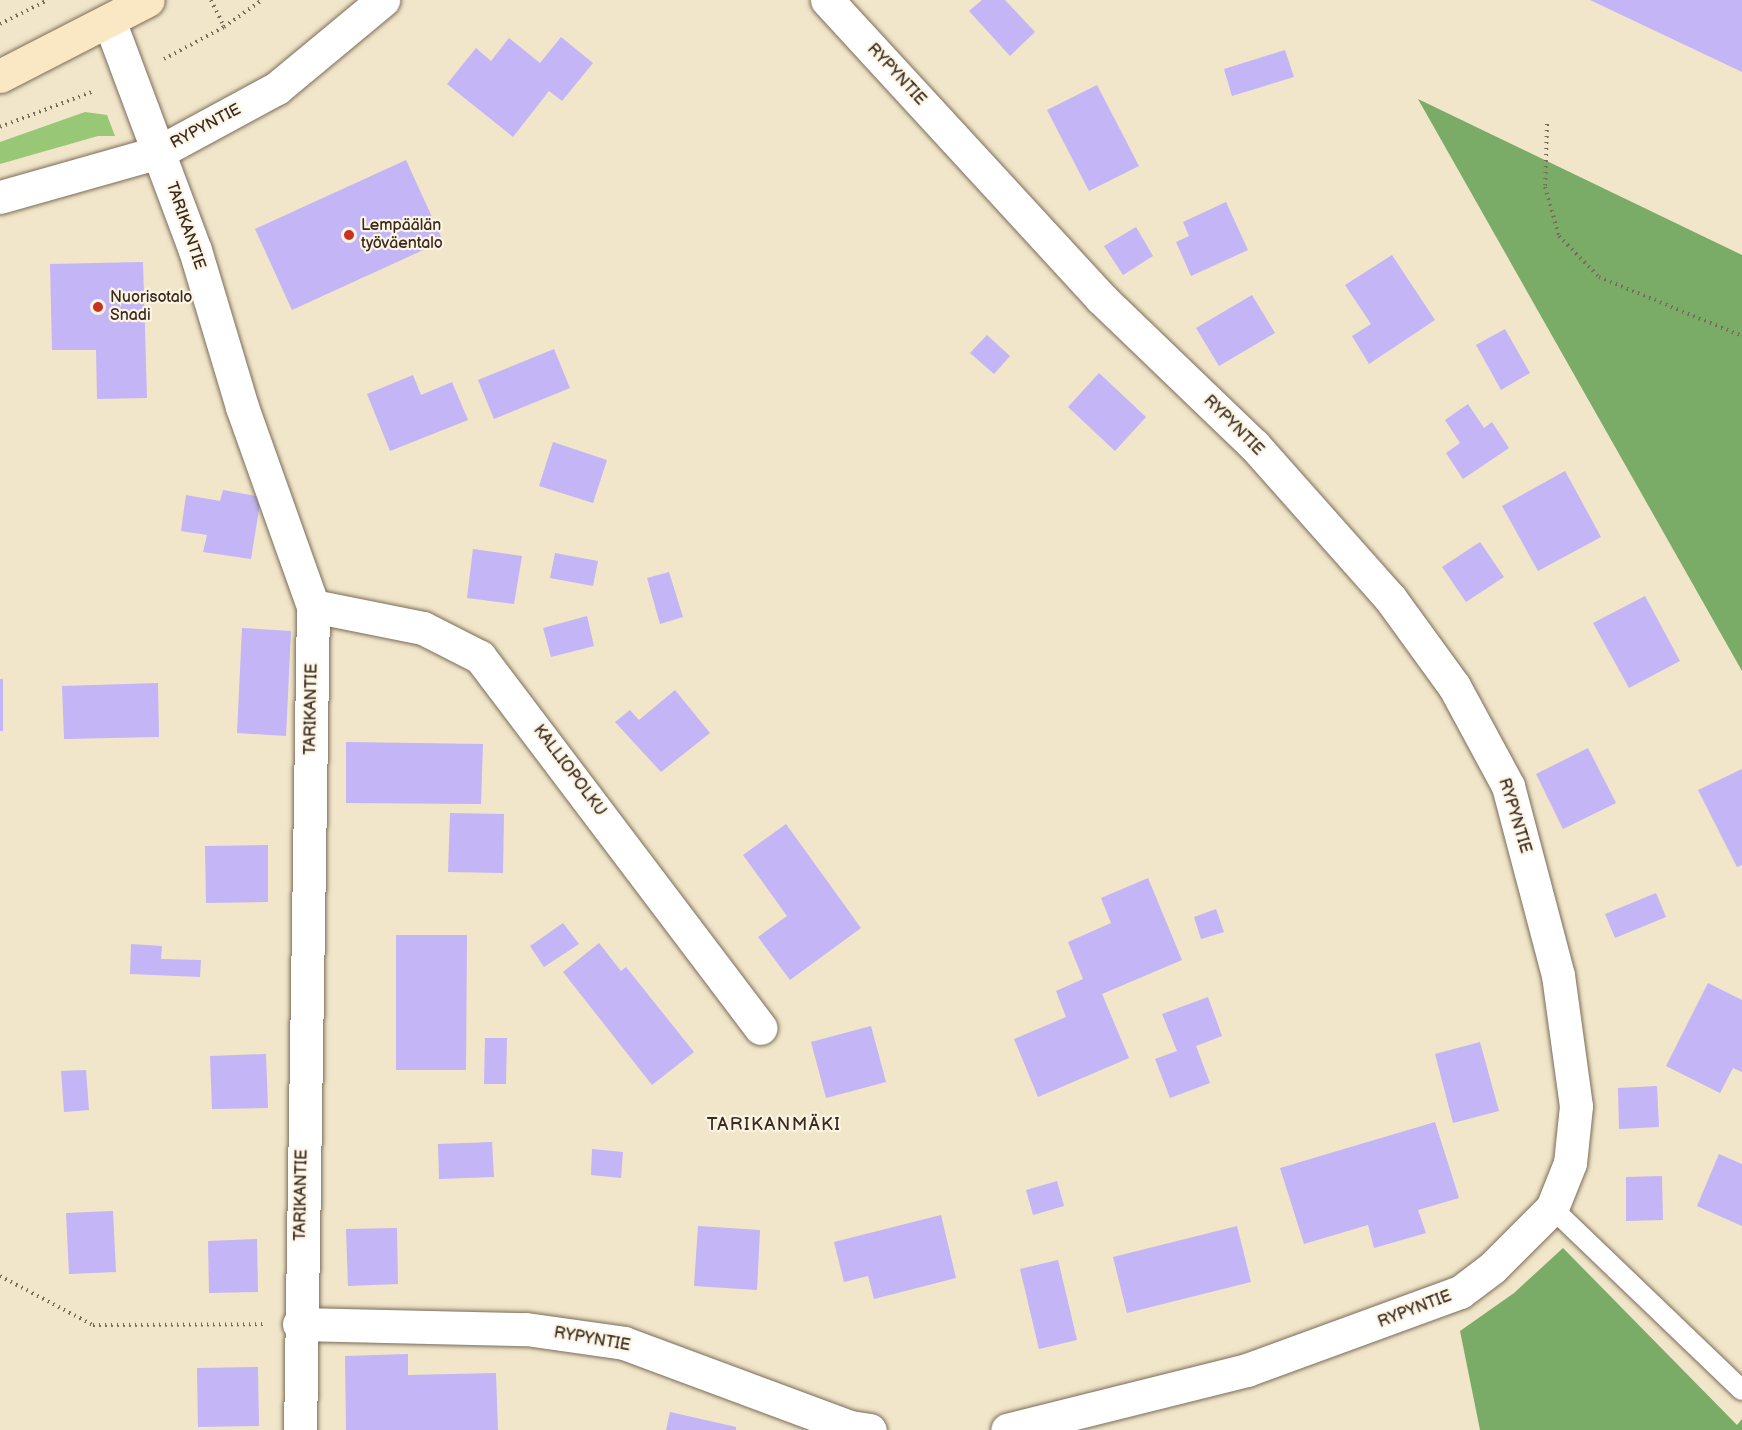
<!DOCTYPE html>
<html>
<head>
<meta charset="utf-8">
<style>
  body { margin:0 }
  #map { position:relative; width:1742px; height:1430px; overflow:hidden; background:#f1e6c9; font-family:"Balsamiq Sans",sans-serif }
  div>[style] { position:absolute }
  .green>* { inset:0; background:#98c776 }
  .forest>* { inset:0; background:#7aac67 }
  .building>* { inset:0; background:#c3b5f6 }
  .path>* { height:4px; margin-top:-2px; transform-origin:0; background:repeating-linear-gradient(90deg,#7b6c5a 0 1.5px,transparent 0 6px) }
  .roads { filter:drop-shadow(0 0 2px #7b6c5a) drop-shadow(0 0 2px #7b6c5a) }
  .lane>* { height:20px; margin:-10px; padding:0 10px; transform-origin:10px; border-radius:10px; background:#fff }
  .street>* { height:33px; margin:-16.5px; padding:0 16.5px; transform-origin:16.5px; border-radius:16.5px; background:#fff }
  .secondary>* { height:33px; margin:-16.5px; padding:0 16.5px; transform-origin:16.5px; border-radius:16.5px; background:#fae7c3 }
  .dots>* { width:16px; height:16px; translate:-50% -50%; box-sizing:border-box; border:3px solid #fcf5e5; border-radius:50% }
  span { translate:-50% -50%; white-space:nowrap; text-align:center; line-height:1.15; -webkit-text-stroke:4.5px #fcf5e5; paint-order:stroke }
  .street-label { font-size:16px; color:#3b2a1e }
  .poi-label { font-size:16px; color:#3b2a1e }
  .left { translate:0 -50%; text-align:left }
  .neighbourhood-label { font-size:18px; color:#3b2a1e; letter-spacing:1.5px }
</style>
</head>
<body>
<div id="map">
  <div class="green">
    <i style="clip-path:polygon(85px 112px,107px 115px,115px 136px,98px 136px,0 164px,0 142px)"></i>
  </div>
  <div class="forest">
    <i style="clip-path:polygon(1418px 99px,1742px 255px,1742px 671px)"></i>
    <i style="clip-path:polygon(1563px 1248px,1737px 1425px,1742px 1419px,1742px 1430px,1480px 1430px,1460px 1331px,1514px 1293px)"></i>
  </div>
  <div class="building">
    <i style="clip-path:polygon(982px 0,1005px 0,1035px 32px,1010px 56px,969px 11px)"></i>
    <i style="clip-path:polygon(1590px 0,1742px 0,1742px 72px)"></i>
    <i style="clip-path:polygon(561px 37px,593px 63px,562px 101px,549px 91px,513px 137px,447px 84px,476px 48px,491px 61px,509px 38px,540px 63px)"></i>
    <i style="clip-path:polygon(1285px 50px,1294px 77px,1232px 96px,1224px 69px)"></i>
    <i style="clip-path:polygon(1097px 85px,1139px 166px,1089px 191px,1047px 110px)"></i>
    <i style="clip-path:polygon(406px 160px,443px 241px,292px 310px,255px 229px)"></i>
    <i style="clip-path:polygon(1226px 202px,1248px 250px,1191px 276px,1176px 242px,1189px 236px,1183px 222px)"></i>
    <i style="clip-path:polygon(1136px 227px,1153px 256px,1123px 275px,1104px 246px)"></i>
    <i style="clip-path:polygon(1392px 255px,1435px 320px,1369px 364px,1352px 336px,1371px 324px,1345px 285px)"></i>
    <i style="clip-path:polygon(143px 262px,147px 398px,97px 399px,96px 350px,52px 350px,50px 264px)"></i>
    <i style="clip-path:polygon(1252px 295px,1275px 333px,1219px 366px,1196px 328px)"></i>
    <i style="clip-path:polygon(1505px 329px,1530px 373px,1501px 390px,1476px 345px)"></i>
    <i style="clip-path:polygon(987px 335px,1010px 356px,994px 374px,970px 353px)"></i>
    <i style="clip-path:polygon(554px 349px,570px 388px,494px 419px,478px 380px)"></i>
    <i style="clip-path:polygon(1099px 373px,1146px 417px,1115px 451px,1068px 407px)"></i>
    <i style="clip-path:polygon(413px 375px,421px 395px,452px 382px,468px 420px,390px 451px,367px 394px)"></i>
    <i style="clip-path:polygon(1468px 404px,1484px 428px,1492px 422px,1509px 448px,1463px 479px,1446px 453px,1460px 443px,1445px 420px)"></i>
    <i style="clip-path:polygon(553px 442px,607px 460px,593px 503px,539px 486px)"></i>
    <i style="clip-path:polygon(1565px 471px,1601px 537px,1538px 571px,1502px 506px)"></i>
    <i style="clip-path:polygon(223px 490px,261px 497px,251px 559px,203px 552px,207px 535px,181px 531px,186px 495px,220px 501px)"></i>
    <i style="clip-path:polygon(1480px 542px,1504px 577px,1466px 602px,1442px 567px)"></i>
    <i style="clip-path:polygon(473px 549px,522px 556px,514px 604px,467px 598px)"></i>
    <i style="clip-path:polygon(555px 553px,598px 561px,593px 586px,550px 578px)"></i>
    <i style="clip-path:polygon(669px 572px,683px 617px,660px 624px,647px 578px)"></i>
    <i style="clip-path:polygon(1645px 596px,1680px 661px,1629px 688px,1593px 623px)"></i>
    <i style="clip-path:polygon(587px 616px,594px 646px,551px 657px,543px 628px)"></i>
    <i style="clip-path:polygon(242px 628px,291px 631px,286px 736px,237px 733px)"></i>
    <i style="clip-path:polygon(0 679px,3px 679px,3px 731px,0 731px)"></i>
    <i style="clip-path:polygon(158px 683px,159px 737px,64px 739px,62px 686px)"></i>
    <i style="clip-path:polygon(675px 690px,710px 733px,661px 772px,615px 722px,630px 710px,639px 720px)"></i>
    <i style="clip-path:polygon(346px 742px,483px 744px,481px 804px,346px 803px)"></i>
    <i style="clip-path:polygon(1588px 748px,1616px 803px,1563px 829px,1536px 774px)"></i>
    <i style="clip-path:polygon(1742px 769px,1742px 865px,1737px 867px,1698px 790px)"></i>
    <i style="clip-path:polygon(450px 813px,504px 814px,503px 873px,448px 872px)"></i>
    <i style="clip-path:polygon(786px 824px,861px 928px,790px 980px,758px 937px,787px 916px,743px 855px)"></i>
    <i style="clip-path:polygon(268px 845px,268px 902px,206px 903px,205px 846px)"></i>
    <i style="clip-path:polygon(1148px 878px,1182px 960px,1102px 994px,1129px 1058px,1038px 1097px,1014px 1039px,1066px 1017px,1056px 991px,1083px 979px,1068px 942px,1111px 923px,1101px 898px)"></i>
    <i style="clip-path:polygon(1656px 893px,1666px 917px,1615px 938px,1605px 914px)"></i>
    <i style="clip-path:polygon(1216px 909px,1224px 932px,1201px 939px,1194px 917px)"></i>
    <i style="clip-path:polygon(563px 923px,579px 944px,544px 967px,530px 946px)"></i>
    <i style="clip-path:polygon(396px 935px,467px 935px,466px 1070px,396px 1070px)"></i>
    <i style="clip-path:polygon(599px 943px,621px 971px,626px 967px,694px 1052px,652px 1085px,563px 972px)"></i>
    <i style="clip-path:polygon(131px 944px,162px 946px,161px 959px,201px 960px,200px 977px,130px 974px)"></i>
    <i style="clip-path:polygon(1708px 983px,1742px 1000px,1742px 1072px,1733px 1068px,1720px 1093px,1666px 1066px)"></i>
    <i style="clip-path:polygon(1208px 997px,1222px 1036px,1196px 1046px,1210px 1083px,1170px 1098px,1155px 1059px,1177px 1051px,1162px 1014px)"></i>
    <i style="clip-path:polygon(871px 1026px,886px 1082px,826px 1098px,811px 1042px)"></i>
    <i style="clip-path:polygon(485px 1038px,507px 1038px,506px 1084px,484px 1084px)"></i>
    <i style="clip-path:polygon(1480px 1042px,1499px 1111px,1453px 1123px,1435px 1054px)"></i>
    <i style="clip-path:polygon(266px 1054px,268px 1108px,212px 1109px,210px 1056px)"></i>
    <i style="clip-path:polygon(86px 1070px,89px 1110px,64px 1112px,61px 1071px)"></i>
    <i style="clip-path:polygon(1657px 1086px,1659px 1127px,1619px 1129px,1618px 1088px)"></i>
    <i style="clip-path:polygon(1435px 1122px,1459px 1198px,1418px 1210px,1426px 1233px,1374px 1248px,1368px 1225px,1304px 1244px,1280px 1168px)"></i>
    <i style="clip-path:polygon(492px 1142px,494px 1177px,439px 1179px,438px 1144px)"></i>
    <i style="clip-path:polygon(592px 1149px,623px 1152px,621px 1178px,591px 1175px)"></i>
    <i style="clip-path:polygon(1719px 1154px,1742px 1164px,1742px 1226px,1697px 1206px)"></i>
    <i style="clip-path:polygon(1662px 1176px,1663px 1220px,1626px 1221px,1626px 1177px)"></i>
    <i style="clip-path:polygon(1057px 1181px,1064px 1206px,1033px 1215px,1026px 1190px)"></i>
    <i style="clip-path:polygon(113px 1211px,116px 1272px,69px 1274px,66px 1213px)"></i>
    <i style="clip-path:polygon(941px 1215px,956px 1278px,874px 1299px,868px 1276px,844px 1282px,834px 1242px)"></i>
    <i style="clip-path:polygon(698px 1226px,760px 1230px,757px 1290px,694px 1286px)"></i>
    <i style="clip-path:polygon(1237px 1226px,1251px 1282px,1127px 1313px,1113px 1257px)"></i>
    <i style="clip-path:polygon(397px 1228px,398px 1284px,348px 1286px,346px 1229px)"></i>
    <i style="clip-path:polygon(257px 1239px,258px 1292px,209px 1293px,208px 1241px)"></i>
    <i style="clip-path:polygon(1058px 1260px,1077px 1340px,1039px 1349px,1020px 1269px)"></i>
    <i style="clip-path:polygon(408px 1354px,408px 1375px,496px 1373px,498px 1430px,346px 1430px,345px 1356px)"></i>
    <i style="clip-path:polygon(258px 1367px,259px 1426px,198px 1427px,197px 1368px)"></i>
    <i style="clip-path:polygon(670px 1412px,736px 1427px,736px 1430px,666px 1430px)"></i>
  </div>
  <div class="path">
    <i style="left:211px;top:0;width:30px;rotate:64deg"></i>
    <i style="left:0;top:24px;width:54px;rotate:-26.6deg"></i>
    <i style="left:164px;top:59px;width:68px;rotate:-28.1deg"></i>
    <i style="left:224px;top:27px;width:47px;rotate:-35.4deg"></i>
    <i style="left:1547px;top:124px;width:63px;rotate:91.8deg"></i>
    <i style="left:1545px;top:187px;width:51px;rotate:74.1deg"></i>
    <i style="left:1559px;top:236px;width:57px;rotate:45.7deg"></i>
    <i style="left:1599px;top:277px;width:155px;rotate:22.4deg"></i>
    <i style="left:0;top:127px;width:101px;rotate:-21deg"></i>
    <i style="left:0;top:1276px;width:105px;rotate:27.8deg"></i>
    <i style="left:93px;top:1325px;width:170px;rotate:-0.3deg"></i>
  </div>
  <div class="roads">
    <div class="lane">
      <i style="left:1552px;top:1208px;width:263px;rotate:43.8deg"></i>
    </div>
    <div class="street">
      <i style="left:827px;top:0;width:405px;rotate:47.4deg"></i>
      <i style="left:1101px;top:298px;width:212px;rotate:43.9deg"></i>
      <i style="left:1254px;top:445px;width:205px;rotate:48.4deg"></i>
      <i style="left:1390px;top:598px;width:109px;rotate:54deg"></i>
      <i style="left:1454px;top:686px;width:114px;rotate:61.6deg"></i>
      <i style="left:1508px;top:786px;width:196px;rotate:75.2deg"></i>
      <i style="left:1558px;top:975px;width:132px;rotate:82.2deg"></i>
      <i style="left:1576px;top:1106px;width:57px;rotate:96deg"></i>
      <i style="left:1570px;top:1163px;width:48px;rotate:111.8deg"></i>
      <i style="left:1552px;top:1208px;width:85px;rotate:135deg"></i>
      <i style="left:1492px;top:1268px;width:40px;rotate:143deg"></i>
      <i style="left:1460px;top:1292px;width:227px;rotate:159.9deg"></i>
      <i style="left:1247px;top:1370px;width:247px;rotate:166deg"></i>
      <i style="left:110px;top:23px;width:242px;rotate:69.5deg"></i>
      <i style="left:195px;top:250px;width:164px;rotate:73.3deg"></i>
      <i style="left:242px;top:407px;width:211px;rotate:70.4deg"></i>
      <i style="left:313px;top:606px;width:824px;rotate:90.9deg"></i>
      <i style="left:0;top:197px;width:165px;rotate:-15.8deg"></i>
      <i style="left:159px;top:152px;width:134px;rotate:-28.5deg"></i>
      <i style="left:277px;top:88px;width:138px;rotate:-39.7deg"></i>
      <i style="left:313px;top:606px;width:112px;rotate:11.3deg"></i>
      <i style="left:423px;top:628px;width:64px;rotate:27deg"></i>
      <i style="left:480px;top:657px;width:465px;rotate:52.9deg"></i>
      <i style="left:299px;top:1324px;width:227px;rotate:1.3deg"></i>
      <i style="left:526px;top:1329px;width:99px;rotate:8.1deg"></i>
      <i style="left:624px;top:1343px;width:241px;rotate:20.4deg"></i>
      <i style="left:850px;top:1427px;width:20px;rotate:9deg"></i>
    </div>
    <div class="secondary">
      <i style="left:0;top:76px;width:166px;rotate:-27.2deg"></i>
    </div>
  </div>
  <div class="dots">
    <i style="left:349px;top:235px;background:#c8321e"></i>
    <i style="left:98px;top:307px;background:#c8321e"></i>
  </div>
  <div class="street-label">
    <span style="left:896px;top:75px;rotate:47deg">RYPYNTIE</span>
    <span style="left:206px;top:127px;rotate:-28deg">RYPYNTIE</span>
    <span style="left:185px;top:226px;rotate:71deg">TARIKANTIE</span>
    <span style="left:1233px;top:426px;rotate:45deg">RYPYNTIE</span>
    <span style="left:312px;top:709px;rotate:-89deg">TARIKANTIE</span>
    <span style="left:569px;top:771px;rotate:53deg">KALLIOPOLKU</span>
    <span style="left:1514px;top:816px;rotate:73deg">RYPYNTIE</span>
    <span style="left:302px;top:1195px;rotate:-89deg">TARIKANTIE</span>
    <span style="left:1415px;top:1310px;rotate:-21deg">RYPYNTIE</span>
    <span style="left:592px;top:1340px;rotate:10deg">RYPYNTIE</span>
  </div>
  <div class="poi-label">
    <span class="left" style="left:361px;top:235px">Lempäälän<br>työväentalo</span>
    <span class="left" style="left:110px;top:307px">Nuorisotalo<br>Snadi</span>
  </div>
  <div class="neighbourhood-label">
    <span style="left:774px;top:1125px">TARIKANMÄKI</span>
  </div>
</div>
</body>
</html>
